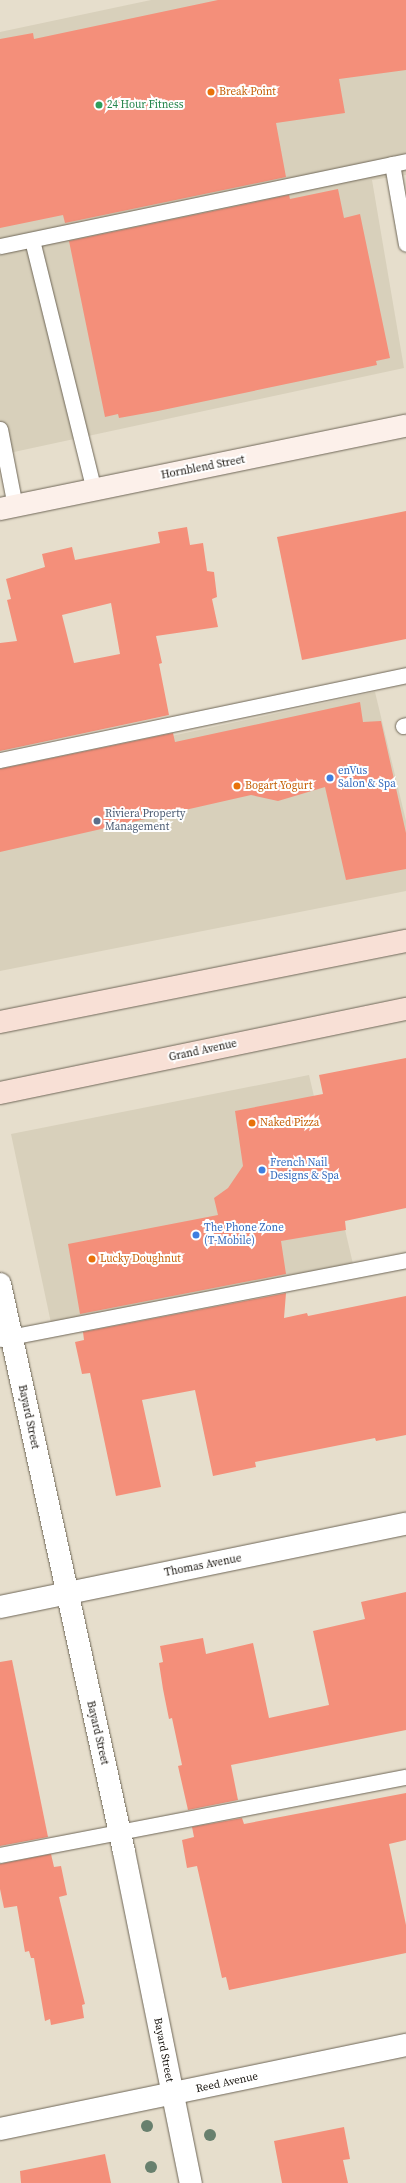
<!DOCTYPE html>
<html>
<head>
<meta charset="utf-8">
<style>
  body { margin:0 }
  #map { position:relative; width:406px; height:2183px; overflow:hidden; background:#e6decc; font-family:"Source Serif 4",serif }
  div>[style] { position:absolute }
  .commercial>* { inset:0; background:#d8d0bb }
  .building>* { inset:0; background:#f48f7a }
  .roads { filter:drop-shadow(0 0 1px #6f6758) drop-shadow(0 0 1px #6f6758) }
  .lane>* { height:15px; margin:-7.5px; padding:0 7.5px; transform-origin:7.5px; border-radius:7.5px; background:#fff }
  .street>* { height:22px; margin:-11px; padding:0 11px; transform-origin:11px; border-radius:11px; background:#fff }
  .secondary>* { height:22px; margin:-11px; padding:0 11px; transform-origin:11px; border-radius:11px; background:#fcf0ea }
  .primary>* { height:22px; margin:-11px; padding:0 11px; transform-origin:11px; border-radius:11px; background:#f8e0d6 }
  .trees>* { width:12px; height:12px; margin:-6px; border-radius:50%; background:#68806e }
  .dots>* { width:11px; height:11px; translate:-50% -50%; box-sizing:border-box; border:2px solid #fff; border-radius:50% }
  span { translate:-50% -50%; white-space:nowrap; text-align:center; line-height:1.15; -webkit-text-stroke:4px #fff; paint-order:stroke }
  .food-label { font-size:11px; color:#c56008 }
  .left { translate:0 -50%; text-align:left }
  .leisure-label { font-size:11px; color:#27864d }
  .street-label { font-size:11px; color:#18140e }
  .shop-label { font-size:11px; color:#366cbe }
  .service-label { font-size:11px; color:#4e5e75 }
</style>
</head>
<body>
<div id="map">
  <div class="commercial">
    <i style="clip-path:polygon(151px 0,406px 0,406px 175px,372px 180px,404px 368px,0 455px,0 32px)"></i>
    <i style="clip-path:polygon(375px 692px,406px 821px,406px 891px,0 971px,0 773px)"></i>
    <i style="clip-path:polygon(309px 1075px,353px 1264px,51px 1323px,11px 1134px)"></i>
  </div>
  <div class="building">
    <i style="clip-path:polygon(218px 0,406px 0,406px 70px,339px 79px,345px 113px,276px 123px,286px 177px,65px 223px,63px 215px,0 228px,0 39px,33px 33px,34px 39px)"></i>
    <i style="clip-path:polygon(338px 189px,344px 218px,360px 214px,390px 358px,376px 361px,377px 365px,158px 411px,119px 418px,118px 414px,105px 417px,69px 241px,289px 195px,290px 199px)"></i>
    <i style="clip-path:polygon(406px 511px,406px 639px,302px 660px,277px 537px)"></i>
    <i style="clip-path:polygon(evenodd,187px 527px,190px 545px,203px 543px,207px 571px,214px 572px,217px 597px,212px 599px,218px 627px,156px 636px,162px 663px,159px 664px,169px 715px,0 751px,0 643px,17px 641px,7px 600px,11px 599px,6px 579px,45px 567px,42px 554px,72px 547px,75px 560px,160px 543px,158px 532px,187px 527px,111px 603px,120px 654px,74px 663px,62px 615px,111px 603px)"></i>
    <i style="clip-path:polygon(360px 702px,363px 722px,381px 721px,406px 833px,406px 869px,346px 880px,325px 787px,278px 801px,251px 795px,0 852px,0 769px,173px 733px,175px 742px)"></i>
    <i style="clip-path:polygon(406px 1058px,406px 1208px,345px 1221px,346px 1230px,281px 1241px,286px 1274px,80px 1314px,68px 1244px,218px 1215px,214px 1198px,228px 1188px,243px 1166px,235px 1111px,323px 1094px,319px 1075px)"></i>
    <i style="clip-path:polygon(286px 1293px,284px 1318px,307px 1313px,308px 1316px,406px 1296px,406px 1435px,376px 1441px,375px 1438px,255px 1462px,256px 1467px,213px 1476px,195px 1390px,142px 1400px,161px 1487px,116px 1496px,90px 1373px,82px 1374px,75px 1342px,84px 1340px,83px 1332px)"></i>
    <i style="clip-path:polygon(406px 1592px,406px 1730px,231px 1765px,238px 1800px,188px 1810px,178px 1766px,182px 1765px,172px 1718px,169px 1719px,163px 1689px,159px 1663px,163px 1662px,160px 1646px,203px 1638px,206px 1654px,253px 1643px,269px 1718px,329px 1705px,313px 1631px,365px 1619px,361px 1602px)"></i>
    <i style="clip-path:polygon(12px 1660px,48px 1837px,0 1846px,0 1662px)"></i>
    <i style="clip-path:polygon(406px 1793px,406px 1840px,389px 1844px,406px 1925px,406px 1953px,229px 1990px,226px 1977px,222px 1978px,197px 1866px,187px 1868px,182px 1840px,194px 1837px,192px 1827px,242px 1818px,244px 1824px)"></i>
    <i style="clip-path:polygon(51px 1854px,54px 1867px,61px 1866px,67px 1895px,59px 1897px,85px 2004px,82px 2005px,84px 2018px,51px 2025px,50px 2019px,45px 2021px,34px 1958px,31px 1958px,29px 1951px,25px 1952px,17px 1906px,4px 1908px,0 1889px,0 1864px)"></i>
    <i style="clip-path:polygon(344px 2127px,350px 2159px,343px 2160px,348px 2183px,282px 2183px,274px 2141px)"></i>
    <i style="clip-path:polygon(105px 2154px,111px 2183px,21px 2183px,20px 2171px)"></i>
  </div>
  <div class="roads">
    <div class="lane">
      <i style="left:392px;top:164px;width:81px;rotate:80.1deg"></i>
      <i style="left:32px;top:240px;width:258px;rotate:76.1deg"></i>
      <i style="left:0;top:246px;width:415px;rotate:-11.8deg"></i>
      <i style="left:0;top:429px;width:78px;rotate:79deg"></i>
      <i style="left:403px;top:726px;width:3px;rotate:-18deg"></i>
      <i style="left:0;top:760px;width:415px;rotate:-11.8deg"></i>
      <i style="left:0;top:1339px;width:414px;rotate:-11deg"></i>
      <i style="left:0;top:1855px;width:413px;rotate:-10.9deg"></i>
    </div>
    <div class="street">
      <i style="left:0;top:1284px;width:581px;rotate:77.68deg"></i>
      <i style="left:124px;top:1852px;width:338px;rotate:78.6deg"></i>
      <i style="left:0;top:1607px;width:414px;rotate:-11.6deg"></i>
      <i style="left:0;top:2129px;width:415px;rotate:-11.7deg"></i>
    </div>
    <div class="secondary">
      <i style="left:0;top:509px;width:414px;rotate:-11.6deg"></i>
    </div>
    <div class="primary">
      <i style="left:0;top:1022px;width:414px;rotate:-11.3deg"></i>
      <i style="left:0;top:1093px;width:415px;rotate:-11.7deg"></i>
    </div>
  </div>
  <div class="trees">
    <i style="left:147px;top:2126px"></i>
    <i style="left:210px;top:2135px"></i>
    <i style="left:151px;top:2167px"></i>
  </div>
  <div class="dots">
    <i style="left:211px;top:92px;background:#e8710a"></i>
    <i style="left:99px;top:105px;background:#2e9e5b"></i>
    <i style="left:330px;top:778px;background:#3f7fe0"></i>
    <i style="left:237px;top:786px;background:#e8710a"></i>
    <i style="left:97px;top:821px;background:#5c6f8a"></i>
    <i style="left:252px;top:1123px;background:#e8710a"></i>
    <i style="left:262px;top:1170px;background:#3f7fe0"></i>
    <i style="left:196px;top:1235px;background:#3f7fe0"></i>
    <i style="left:92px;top:1259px;background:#e8710a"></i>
  </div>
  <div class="food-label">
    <span class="left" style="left:219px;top:92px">Break Point</span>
    <span class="left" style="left:245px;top:786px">Bogart Yogurt</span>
    <span class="left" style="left:260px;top:1123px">Naked Pizza</span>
    <span class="left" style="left:100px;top:1259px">Lucky Doughnut</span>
  </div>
  <div class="leisure-label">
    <span class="left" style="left:107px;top:105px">24 Hour Fitness</span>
  </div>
  <div class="street-label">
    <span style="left:203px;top:468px;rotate:-11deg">Hornblend Street</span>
    <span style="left:203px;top:1051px;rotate:-12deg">Grand Avenue</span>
    <span style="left:28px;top:1417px;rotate:78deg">Bayard Street</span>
    <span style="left:203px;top:1566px;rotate:-11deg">Thomas Avenue</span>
    <span style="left:97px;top:1733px;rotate:77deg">Bayard Street</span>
    <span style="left:163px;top:2050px;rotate:79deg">Bayard Street</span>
    <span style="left:227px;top:2083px;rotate:-12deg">Reed Avenue</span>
  </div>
  <div class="shop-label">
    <span class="left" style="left:338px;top:778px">enVus<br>Salon &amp; Spa</span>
    <span class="left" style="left:270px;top:1170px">French Nail<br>Designs &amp; Spa</span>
    <span class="left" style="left:204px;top:1235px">The Phone Zone<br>(T-Mobile)</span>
  </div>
  <div class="service-label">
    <span class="left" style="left:105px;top:821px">Riviera Property<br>Management</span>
  </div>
</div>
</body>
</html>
